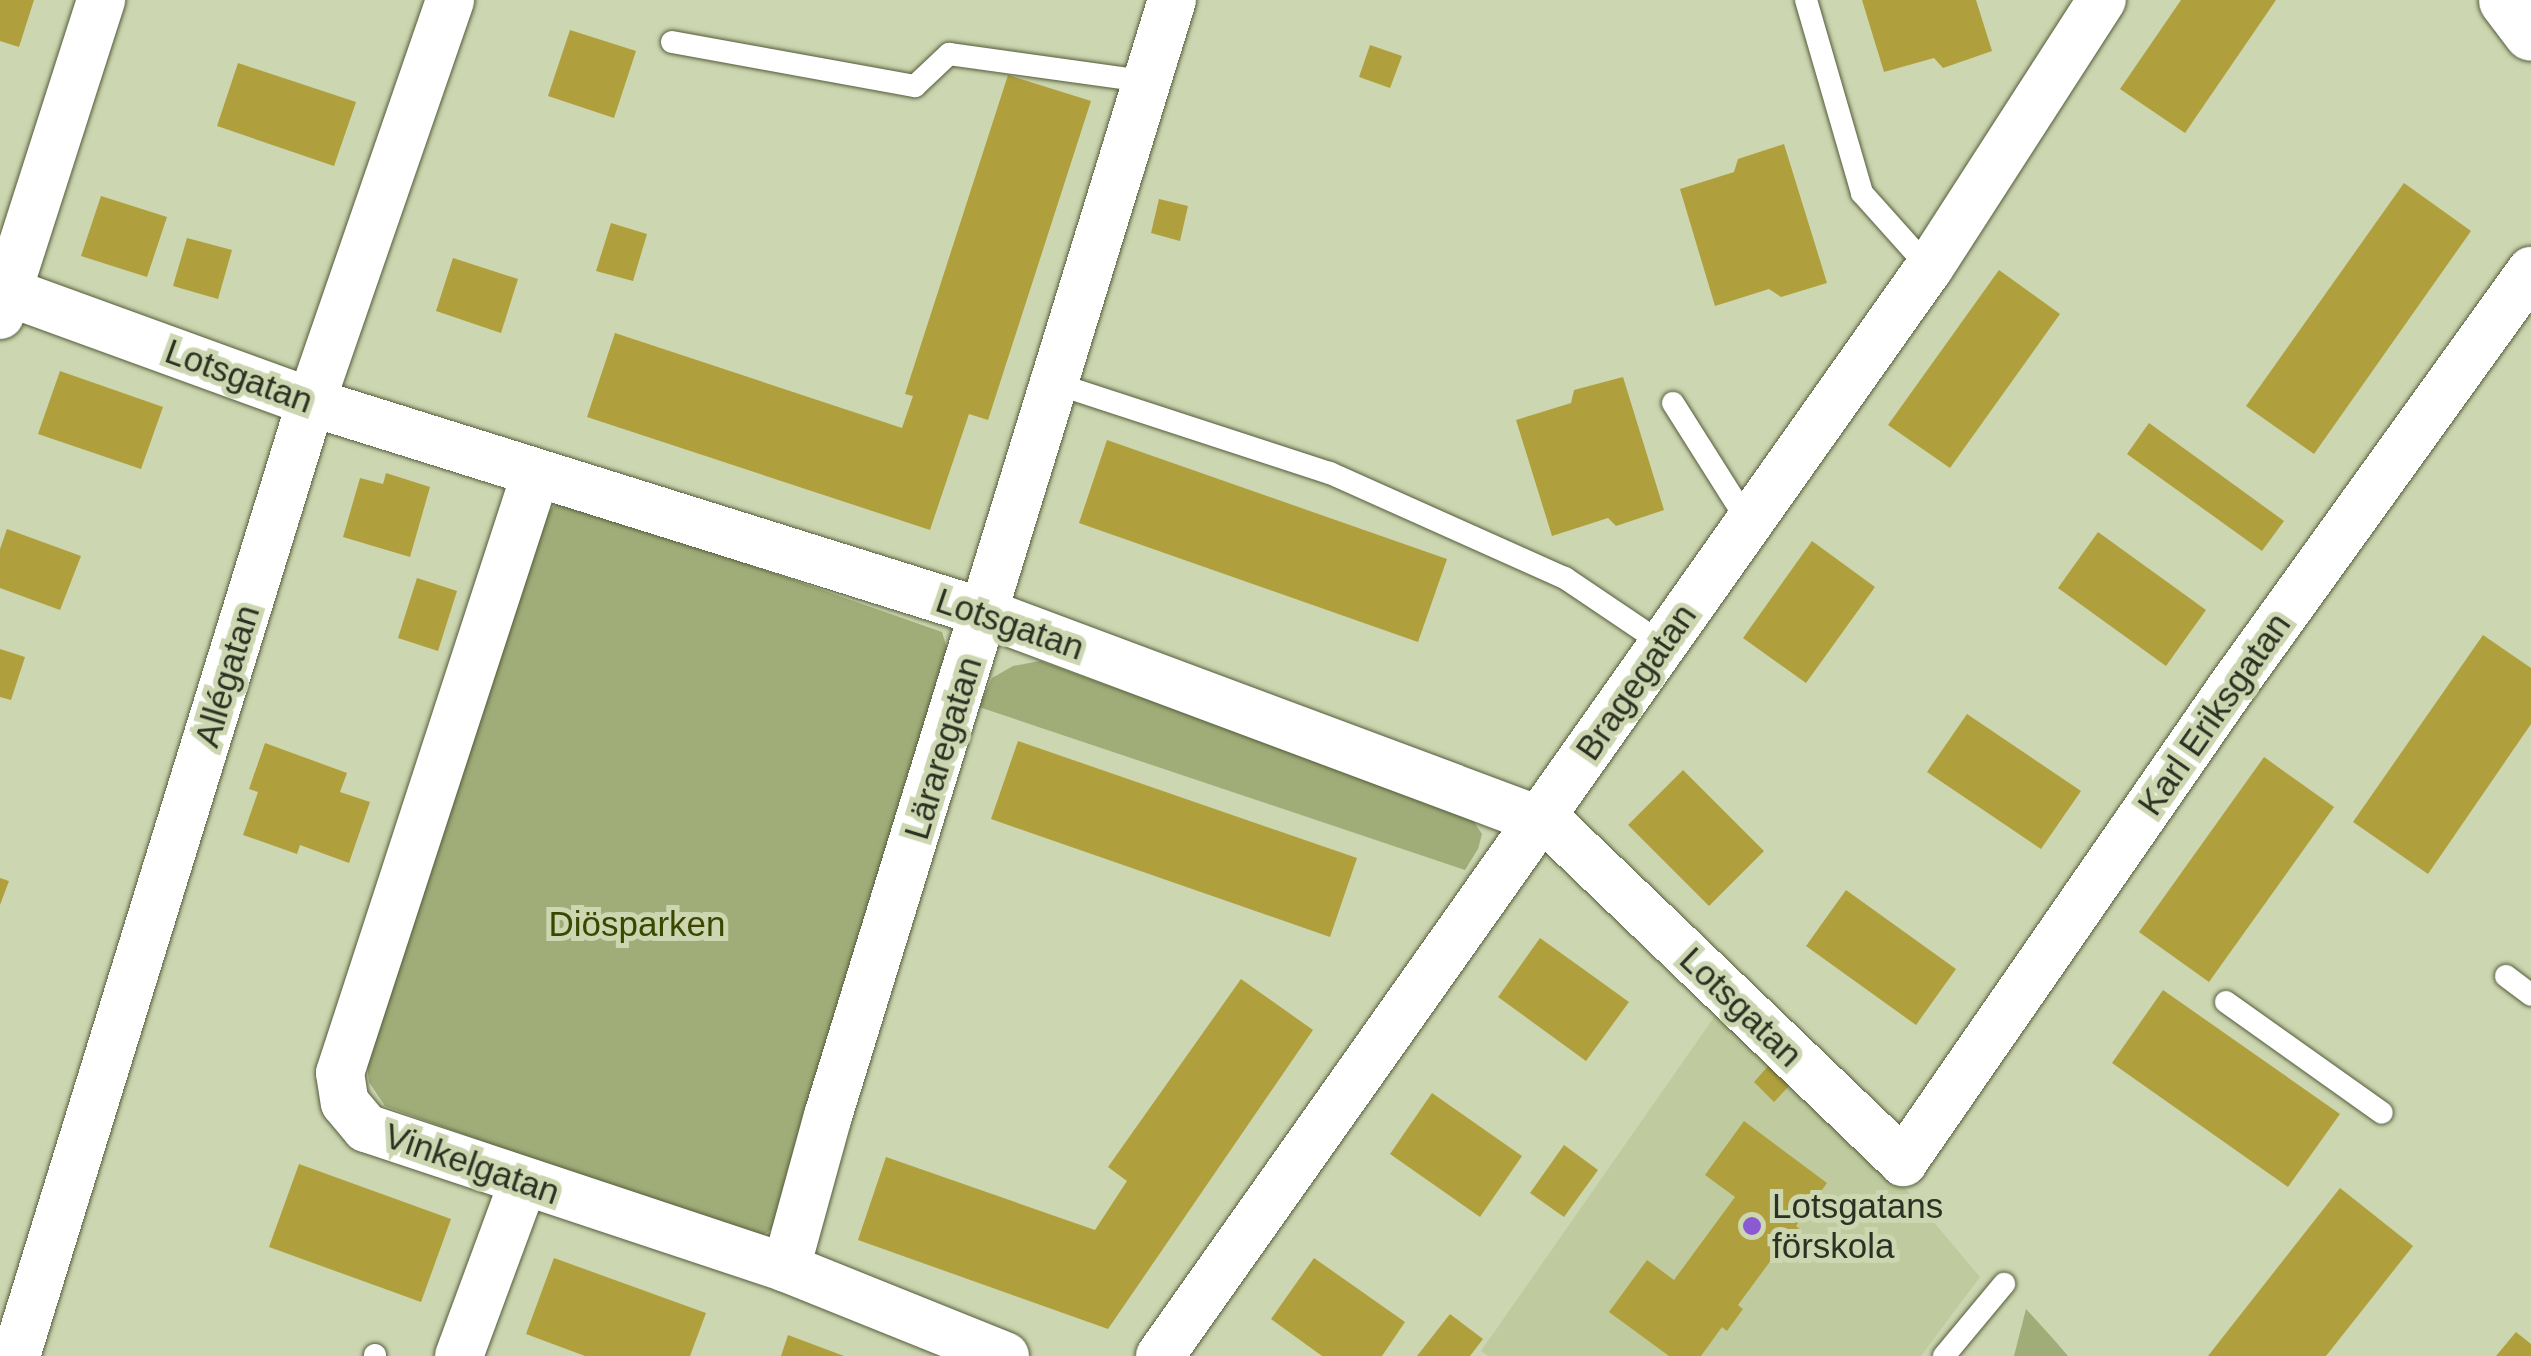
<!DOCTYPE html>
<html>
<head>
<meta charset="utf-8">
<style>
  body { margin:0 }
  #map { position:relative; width:2531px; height:1356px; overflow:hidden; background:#ccd6b0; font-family:Helvetica,sans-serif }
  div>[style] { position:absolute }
  .built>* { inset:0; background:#bfcb9e }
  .green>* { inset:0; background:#a0ad79 }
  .building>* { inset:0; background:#b0a03d }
  .roads { filter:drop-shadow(0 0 2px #545c3b) drop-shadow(0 0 2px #545c3b) }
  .lane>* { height:22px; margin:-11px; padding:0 11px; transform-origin:11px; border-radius:11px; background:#fff }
  .street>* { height:48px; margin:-24px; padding:0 24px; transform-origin:24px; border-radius:24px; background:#fff }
  .secondary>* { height:55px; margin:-27.5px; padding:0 27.5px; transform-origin:27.5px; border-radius:27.5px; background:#fff }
  .dots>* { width:28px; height:28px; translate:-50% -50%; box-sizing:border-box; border:5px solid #ccd6b0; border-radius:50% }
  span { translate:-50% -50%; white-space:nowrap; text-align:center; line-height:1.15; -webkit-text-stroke:10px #ccd6b0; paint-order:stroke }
  .street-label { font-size:35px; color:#2d3123 }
  .park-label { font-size:35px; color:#3b4700 }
  .poi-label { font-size:35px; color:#2d3123 }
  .left { translate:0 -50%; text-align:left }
</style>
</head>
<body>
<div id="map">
  <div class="built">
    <i style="clip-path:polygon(1719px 1010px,1894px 1175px,1980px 1277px,1921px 1356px,1488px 1356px,1481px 1351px)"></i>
  </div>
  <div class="green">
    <i style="clip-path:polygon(562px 499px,942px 632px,949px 655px,774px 1227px,757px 1240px,385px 1106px,369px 1082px,365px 1048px,545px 515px)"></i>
    <i style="clip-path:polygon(1040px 661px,1470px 816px,1482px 834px,1478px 849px,1465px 870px,979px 707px,992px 678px,1013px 666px)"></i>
    <i style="clip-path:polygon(2026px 1309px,2056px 1342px,2068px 1356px,2014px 1356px)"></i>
  </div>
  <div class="building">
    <i style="clip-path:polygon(0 0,34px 0,19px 47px,0 41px)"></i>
    <i style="clip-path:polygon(1862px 0,1976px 0,1992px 51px,1943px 68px,1934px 58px,1884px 72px)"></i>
    <i style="clip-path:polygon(2181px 0,2276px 0,2185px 133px,2120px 89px)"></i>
    <i style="clip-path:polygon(570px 30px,636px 51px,614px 118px,548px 96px)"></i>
    <i style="clip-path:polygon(1370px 45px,1402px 56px,1390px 88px,1359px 77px)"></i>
    <i style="clip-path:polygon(238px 63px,356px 102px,334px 166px,217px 126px)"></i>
    <i style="clip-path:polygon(1008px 75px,1091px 101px,988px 420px,969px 414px,930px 530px,587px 417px,615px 333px,902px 428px,913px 396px,905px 394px)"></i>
    <i style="clip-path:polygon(1784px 144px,1827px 283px,1781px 297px,1769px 289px,1715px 306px,1680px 189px,1734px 172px,1738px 159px)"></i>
    <i style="clip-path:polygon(2404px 183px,2471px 231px,2314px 454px,2246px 406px)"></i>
    <i style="clip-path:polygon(101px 196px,167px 217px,147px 277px,81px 256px)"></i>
    <i style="clip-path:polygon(1159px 199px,1188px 206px,1180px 241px,1151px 233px)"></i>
    <i style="clip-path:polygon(611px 223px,647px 234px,633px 281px,596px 271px)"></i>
    <i style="clip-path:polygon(187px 238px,232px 250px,218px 299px,173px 286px)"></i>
    <i style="clip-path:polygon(453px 258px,518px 279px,501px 333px,436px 311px)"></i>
    <i style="clip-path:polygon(1999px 270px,2060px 314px,1950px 468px,1888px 425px)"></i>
    <i style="clip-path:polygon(60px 371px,163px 407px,141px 469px,38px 434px)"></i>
    <i style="clip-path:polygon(1623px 377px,1664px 510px,1616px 526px,1608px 518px,1552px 536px,1516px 420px,1571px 403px,1574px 390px)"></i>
    <i style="clip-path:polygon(2149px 423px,2284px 521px,2262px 551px,2127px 454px)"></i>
    <i style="clip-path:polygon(1107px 440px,1447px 559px,1418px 642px,1079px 523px)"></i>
    <i style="clip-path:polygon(386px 473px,430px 487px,410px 557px,343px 537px,360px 478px,383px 484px)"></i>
    <i style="clip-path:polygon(7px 529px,81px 556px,60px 610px,0 588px,0 549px)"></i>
    <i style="clip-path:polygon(2098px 532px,2206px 610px,2166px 666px,2058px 588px)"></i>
    <i style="clip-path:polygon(1812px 541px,1875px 587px,1806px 683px,1743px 638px)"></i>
    <i style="clip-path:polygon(417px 578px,457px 591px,438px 651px,398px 638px)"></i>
    <i style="clip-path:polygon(2483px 635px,2531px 668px,2531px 724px,2428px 874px,2353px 822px)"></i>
    <i style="clip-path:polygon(0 649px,25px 657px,11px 700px,0 697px)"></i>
    <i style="clip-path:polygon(1967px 714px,2081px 791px,2041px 849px,1927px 772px)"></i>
    <i style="clip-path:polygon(1018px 741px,1357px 858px,1330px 937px,991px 819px)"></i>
    <i style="clip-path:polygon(265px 743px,347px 773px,340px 792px,370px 802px,349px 863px,300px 845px,297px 854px,243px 835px,258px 792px,249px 789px)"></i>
    <i style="clip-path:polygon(2264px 757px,2334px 807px,2209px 982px,2139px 932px)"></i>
    <i style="clip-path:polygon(1683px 770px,1764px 851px,1709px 906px,1628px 825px)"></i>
    <i style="clip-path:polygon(0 878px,9px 881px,0 905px)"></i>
    <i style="clip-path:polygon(1846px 890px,1956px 969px,1916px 1025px,1806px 946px)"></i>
    <i style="clip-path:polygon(1540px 938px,1629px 1002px,1586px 1061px,1498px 997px)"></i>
    <i style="clip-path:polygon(1241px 979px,1313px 1030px,1108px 1329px,858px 1240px,886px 1157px,1095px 1230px,1127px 1181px,1108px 1167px)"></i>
    <i style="clip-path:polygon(2163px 990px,2340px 1114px,2288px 1187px,2112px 1063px)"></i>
    <i style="clip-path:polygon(1769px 1065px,1790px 1085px,1774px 1102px,1754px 1082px)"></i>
    <i style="clip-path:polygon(1432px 1093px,1522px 1156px,1480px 1217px,1390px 1154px)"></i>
    <i style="clip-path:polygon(1744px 1121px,1827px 1183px,1796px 1226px,1801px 1230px,1785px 1252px,1780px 1248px,1738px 1305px,1743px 1309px,1727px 1331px,1722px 1327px,1701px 1356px,1669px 1356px,1609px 1312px,1647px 1260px,1674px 1280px,1735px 1197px,1705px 1175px)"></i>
    <i style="clip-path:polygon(1564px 1145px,1598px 1170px,1564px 1217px,1530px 1193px)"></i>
    <i style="clip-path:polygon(299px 1164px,451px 1219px,421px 1302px,269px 1247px)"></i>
    <i style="clip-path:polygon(2340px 1188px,2413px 1246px,2326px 1356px,2208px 1356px)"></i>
    <i style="clip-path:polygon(554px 1258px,706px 1313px,690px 1356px,585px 1356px,526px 1334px)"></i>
    <i style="clip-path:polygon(1314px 1258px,1405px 1322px,1382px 1356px,1322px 1356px,1271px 1319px)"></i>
    <i style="clip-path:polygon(1450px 1314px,1483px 1339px,1470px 1356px,1417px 1356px)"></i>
    <i style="clip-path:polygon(2516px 1332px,2531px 1344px,2531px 1356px,2496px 1356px)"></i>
    <i style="clip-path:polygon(788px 1335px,844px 1356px,781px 1356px)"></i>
  </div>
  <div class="roads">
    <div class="lane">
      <i style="left:1806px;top:0;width:201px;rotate:73.8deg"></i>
      <i style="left:1862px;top:193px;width:101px;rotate:48.2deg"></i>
      <i style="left:672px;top:42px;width:247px;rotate:10.3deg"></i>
      <i style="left:915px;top:86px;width:47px;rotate:-43.3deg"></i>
      <i style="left:949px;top:54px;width:197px;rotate:7.9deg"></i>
      <i style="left:1054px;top:383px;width:290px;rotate:18.1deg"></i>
      <i style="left:1330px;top:473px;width:257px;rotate:24.1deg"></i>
      <i style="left:1565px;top:578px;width:118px;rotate:34deg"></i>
      <i style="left:1673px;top:403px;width:142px;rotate:57.7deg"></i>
      <i style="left:2506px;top:976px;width:31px;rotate:37deg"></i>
      <i style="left:2226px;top:1002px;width:191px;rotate:35.4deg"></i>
      <i style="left:375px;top:1356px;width:1px;rotate:-90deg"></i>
      <i style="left:1944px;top:1356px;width:94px;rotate:-50.2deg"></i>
    </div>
    <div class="street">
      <i style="left:0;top:289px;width:331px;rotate:20deg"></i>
      <i style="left:311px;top:402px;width:706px;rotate:17.38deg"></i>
      <i style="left:985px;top:613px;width:591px;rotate:20.49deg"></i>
      <i style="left:1539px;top:820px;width:17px;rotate:25deg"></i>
      <i style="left:1554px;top:827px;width:484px;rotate:43.8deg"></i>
      <i style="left:1903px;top:1162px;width:576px;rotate:-55.32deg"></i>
      <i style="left:2231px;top:688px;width:514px;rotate:-54.27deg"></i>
      <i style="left:0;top:315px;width:331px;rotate:-72.2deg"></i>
      <i style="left:536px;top:473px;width:631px;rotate:108.09deg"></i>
      <i style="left:340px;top:1073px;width:30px;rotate:81deg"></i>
      <i style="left:345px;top:1103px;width:33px;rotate:50deg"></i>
      <i style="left:366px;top:1128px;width:443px;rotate:18.4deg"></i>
      <i style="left:786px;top:1268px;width:236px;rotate:21.9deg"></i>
      <i style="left:786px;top:1268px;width:158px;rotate:-74.6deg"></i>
      <i style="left:828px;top:1116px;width:1168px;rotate:-72.87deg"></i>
      <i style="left:16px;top:1356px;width:999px;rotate:-72.82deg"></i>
      <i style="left:311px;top:402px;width:425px;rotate:-70.9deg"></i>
      <i style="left:459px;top:1356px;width:184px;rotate:-69.7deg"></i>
      <i style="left:1160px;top:1356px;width:1332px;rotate:-54.75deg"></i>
      <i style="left:1929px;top:268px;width:319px;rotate:-57.2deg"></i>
    </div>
    <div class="secondary">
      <i style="left:2506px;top:0;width:41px;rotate:52.9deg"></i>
    </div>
  </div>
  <div class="dots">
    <i style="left:1752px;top:1226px;background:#8b59d1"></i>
  </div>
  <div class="street-label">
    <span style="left:239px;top:376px;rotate:20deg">Lotsgatan</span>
    <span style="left:1010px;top:624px;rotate:19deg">Lotsgatan</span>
    <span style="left:227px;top:676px;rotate:-73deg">Allégatan</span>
    <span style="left:1636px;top:682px;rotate:-55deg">Bragegatan</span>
    <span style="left:2214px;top:714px;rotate:-55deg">Karl Eriksgatan</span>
    <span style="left:943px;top:748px;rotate:-73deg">Läraregatan</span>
    <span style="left:1741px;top:1007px;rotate:44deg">Lotsgatan</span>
    <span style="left:472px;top:1164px;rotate:19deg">Vinkelgatan</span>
  </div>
  <div class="park-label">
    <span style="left:637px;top:924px">Diösparken</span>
  </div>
  <div class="poi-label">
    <span class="left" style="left:1772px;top:1226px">Lotsgatans<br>förskola</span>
  </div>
</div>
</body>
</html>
